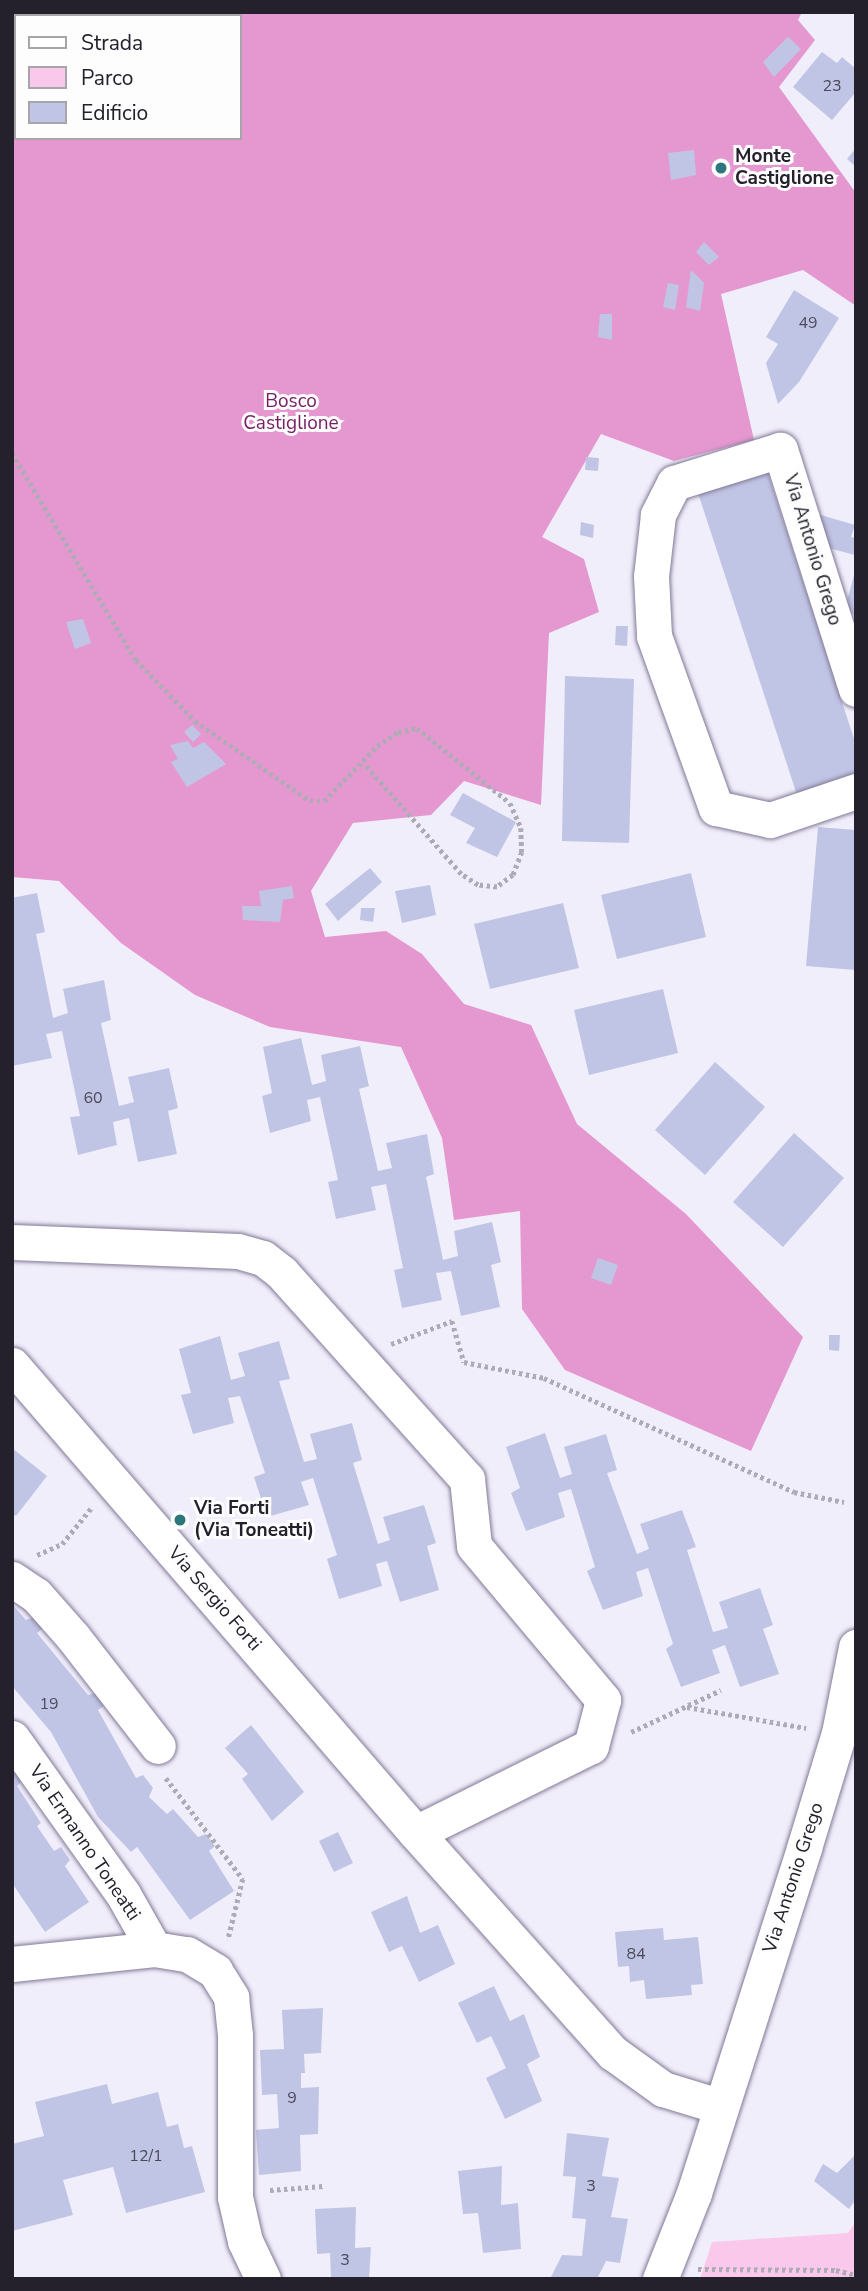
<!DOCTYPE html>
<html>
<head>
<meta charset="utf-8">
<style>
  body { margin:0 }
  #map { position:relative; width:868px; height:2291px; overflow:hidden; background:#f1eefb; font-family:"Nunito Sans",sans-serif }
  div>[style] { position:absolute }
  .green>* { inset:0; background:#fac8eb }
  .forest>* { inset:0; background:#e598d0 }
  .building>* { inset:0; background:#c1c5e5 }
  .path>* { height:4.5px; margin-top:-2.25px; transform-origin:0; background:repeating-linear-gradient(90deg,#aeabb7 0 3.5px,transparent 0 7px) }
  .roads { filter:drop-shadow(0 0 2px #817996) drop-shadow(0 0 2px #817996) }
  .minor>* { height:35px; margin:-17.5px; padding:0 17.5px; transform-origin:17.5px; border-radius:17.5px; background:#fff }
  .dots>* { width:19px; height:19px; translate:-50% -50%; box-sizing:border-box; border:4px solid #fdfdfd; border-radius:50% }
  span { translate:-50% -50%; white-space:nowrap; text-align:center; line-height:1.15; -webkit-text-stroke:6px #fdfdfd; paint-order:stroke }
  .number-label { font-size:16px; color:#4b495a }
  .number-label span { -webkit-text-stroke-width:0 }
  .poi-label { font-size:19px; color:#24202c; font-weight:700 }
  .left { translate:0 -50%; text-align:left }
  .park-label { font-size:19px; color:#761d64 }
  .street-label { font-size:19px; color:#24202c }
  .frame { position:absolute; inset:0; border:14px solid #24202c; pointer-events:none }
  .legend { position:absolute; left:14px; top:14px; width:228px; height:126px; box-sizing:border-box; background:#fdfdfd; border:2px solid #a6a5a9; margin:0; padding:9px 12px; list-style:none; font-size:21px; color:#24202c }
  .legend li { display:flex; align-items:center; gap:14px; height:35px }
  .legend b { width:35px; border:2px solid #a6a5a9 }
</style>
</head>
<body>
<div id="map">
  <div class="green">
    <i style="clip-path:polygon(856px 2221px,856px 2279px,700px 2279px,712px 2242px,848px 2233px)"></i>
  </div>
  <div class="forest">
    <i style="clip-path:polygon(evenodd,12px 12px,802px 12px,798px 20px,815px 40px,779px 87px,856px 193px,856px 306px,803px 270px,721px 294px,754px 440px,674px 461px,601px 434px,542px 537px,584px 559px,599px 612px,549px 633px,541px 805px,464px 781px,431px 815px,353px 823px,311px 891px,325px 937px,386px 931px,422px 954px,464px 1004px,531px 1025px,577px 1124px,686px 1214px,803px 1337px,751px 1451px,565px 1370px,522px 1309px,520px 1211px,454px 1220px,442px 1138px,401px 1047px,270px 1027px,195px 995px,121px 943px,59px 881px,12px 877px,12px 12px,16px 16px,240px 16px,240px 138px,16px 138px,16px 16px)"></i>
  </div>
  <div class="building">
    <i style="clip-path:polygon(788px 37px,801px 49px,774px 77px,763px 62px)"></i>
    <i style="clip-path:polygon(822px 52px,837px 63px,842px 57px,856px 69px,856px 92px,832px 120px,793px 87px)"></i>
    <i style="clip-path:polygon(856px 148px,856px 167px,847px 159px)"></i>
    <i style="clip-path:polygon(694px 150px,696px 175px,671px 180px,668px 153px)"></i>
    <i style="clip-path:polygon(704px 242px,719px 257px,709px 265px,696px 252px)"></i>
    <i style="clip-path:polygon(691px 270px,704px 283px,700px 311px,686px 307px)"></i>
    <i style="clip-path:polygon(668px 283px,679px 285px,675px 310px,663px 307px)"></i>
    <i style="clip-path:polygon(794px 290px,839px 318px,799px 382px,778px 404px,766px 363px,778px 344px,766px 337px)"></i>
    <i style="clip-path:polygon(600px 314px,612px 314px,612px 340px,598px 337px)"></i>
    <i style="clip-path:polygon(586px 457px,599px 458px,598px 471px,585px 470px)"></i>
    <i style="clip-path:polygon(765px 464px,856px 745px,856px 775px,797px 795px,696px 487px)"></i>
    <i style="clip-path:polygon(814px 513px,855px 525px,851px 537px,856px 538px,855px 555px,825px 547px)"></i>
    <i style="clip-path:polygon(581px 522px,594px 525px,593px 538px,580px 535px)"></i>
    <i style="clip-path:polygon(856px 568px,856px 616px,845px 608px)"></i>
    <i style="clip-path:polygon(83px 619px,91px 643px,75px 649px,66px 622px)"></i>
    <i style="clip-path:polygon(616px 626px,628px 626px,627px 646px,615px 645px)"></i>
    <i style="clip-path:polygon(565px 676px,634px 679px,629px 843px,562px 841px)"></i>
    <i style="clip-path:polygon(192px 725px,201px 734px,193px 742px,184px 732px)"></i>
    <i style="clip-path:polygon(188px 741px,193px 748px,204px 742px,226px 764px,187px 787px,171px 762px,178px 759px,170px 745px)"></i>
    <i style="clip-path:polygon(463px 793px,516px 822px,497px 857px,466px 843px,475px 828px,450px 815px)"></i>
    <i style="clip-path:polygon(818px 827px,856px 830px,856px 970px,806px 966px)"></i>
    <i style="clip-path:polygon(370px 868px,382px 882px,338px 921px,325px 904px)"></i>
    <i style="clip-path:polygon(691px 873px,706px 937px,617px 959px,601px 895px)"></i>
    <i style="clip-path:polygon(430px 885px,436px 915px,402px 923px,395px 891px)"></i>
    <i style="clip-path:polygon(292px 886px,294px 898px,283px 900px,280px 922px,243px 920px,242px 906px,261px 906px,259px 891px)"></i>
    <i style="clip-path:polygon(37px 893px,45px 932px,36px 934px,53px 1018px,68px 1013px,63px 989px,104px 980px,111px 1020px,101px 1023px,119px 1106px,134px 1102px,128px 1077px,169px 1068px,178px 1108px,168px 1111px,177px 1154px,138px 1162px,129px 1118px,113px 1122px,117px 1145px,78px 1155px,70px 1117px,80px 1116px,62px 1031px,46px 1034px,52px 1058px,12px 1066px,12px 898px)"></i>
    <i style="clip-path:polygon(563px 903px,579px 968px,490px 989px,474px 924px)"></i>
    <i style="clip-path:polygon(361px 908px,375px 908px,373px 922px,360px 920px)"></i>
    <i style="clip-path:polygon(663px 989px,678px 1053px,589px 1075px,574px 1010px)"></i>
    <i style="clip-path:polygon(301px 1038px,312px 1085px,326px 1081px,321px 1055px,360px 1046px,369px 1086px,359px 1089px,378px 1171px,392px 1168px,386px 1143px,427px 1134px,434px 1174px,426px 1177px,443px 1260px,458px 1256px,454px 1231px,492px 1222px,501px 1262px,491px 1265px,500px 1307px,461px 1316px,451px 1271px,436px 1273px,442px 1300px,402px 1308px,394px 1270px,403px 1268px,386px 1184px,371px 1187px,376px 1210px,336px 1219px,328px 1182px,338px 1180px,320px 1097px,307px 1100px,311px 1121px,270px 1133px,262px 1096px,272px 1093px,263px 1047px)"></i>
    <i style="clip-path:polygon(715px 1062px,765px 1107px,705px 1175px,655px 1130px)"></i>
    <i style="clip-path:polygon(794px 1133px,844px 1178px,783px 1247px,733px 1202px)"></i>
    <i style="clip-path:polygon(598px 1258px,618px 1265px,611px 1285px,591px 1278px)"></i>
    <i style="clip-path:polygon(829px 1335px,840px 1335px,839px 1351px,829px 1350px)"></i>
    <i style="clip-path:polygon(220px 1336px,231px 1380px,245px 1376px,238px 1353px,279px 1341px,290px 1379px,279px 1381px,304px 1462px,317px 1459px,310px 1434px,352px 1423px,362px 1460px,353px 1463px,378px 1544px,390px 1540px,383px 1517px,424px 1505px,436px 1543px,427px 1546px,439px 1590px,400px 1602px,387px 1561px,376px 1564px,382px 1586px,339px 1599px,327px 1559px,337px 1555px,313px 1478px,301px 1482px,309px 1505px,267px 1517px,254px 1477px,265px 1473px,240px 1396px,228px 1398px,234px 1423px,193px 1434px,181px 1395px,191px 1393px,179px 1349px)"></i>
    <i style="clip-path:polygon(545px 1433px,560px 1478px,572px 1474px,564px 1447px,606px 1434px,617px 1470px,607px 1473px,637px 1554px,649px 1549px,640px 1524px,682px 1510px,696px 1547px,687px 1550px,713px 1632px,728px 1628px,719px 1602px,760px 1588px,773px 1625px,763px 1629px,779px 1674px,740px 1687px,725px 1645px,712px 1650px,720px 1673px,681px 1687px,666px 1649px,673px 1644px,648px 1568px,636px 1572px,643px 1596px,603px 1610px,587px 1571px,595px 1567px,571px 1489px,558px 1493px,565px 1517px,526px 1531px,511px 1493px,520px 1488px,506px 1447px)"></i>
    <i style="clip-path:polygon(12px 1448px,47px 1476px,16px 1516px,12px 1514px)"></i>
    <i style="clip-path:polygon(12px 1604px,26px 1620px,34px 1617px,43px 1628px,37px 1633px,88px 1695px,97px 1693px,104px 1706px,98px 1710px,136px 1778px,143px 1775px,153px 1788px,149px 1797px,167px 1814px,173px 1809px,198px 1837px,206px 1834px,215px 1846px,209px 1851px,234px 1891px,190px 1920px,137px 1847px,131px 1852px,98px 1817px,51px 1732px,12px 1686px)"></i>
    <i style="clip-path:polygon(251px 1725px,304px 1792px,272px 1821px,242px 1779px,248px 1774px,225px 1748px)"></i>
    <i style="clip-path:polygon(12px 1768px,22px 1781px,17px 1786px,41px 1823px,37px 1826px,54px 1851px,61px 1847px,70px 1860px,65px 1866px,89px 1902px,45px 1932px,12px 1883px)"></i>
    <i style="clip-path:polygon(338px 1832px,353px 1863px,334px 1872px,319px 1841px)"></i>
    <i style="clip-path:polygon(407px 1896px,420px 1933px,438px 1925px,455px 1964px,419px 1982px,402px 1946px,389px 1952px,371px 1912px)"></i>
    <i style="clip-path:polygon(663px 1928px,664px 1940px,698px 1937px,703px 1984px,691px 1985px,692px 1995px,646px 1999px,644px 1980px,630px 1982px,629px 1966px,618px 1967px,615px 1932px)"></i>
    <i style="clip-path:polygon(494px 1986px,510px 2021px,524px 2014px,540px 2057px,527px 2064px,542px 2101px,505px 2119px,486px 2078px,506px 2068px,491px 2036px,477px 2043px,458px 2003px)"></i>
    <i style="clip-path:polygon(323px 2008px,321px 2053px,304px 2054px,305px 2073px,301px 2073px,301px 2088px,319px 2087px,318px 2134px,300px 2135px,301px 2171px,259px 2175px,256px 2130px,279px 2128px,277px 2094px,262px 2095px,260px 2050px,284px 2049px,282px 2010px)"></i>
    <i style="clip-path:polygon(107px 2084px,112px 2104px,158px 2092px,167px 2127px,178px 2124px,184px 2148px,192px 2146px,205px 2192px,126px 2213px,113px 2167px,63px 2180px,73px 2215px,12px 2231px,12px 2144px,44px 2136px,35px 2102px)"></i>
    <i style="clip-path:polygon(567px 2133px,609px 2138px,602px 2176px,619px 2178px,611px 2217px,628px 2219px,620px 2263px,606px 2261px,597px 2279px,550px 2279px,562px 2255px,582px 2256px,586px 2219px,572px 2218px,576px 2177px,563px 2176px)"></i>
    <i style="clip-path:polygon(856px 2154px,856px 2199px,849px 2209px,814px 2181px,823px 2164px,837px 2173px)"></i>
    <i style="clip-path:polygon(502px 2166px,501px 2205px,518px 2203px,521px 2249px,483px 2253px,478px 2213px,463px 2214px,458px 2171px)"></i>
    <i style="clip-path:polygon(356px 2207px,355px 2248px,371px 2247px,369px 2279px,331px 2279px,330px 2253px,317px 2254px,315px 2209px)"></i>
  </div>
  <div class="path">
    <i style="left:12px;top:453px;width:241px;rotate:59.1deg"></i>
    <i style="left:136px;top:660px;width:85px;rotate:46deg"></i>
    <i style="left:195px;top:721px;width:140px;rotate:34.8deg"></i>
    <i style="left:310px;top:801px;width:14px"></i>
    <i style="left:324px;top:801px;width:76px;rotate:-46.1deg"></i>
    <i style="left:377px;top:746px;width:25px;rotate:-34deg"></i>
    <i style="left:398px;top:732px;width:19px;rotate:-12deg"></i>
    <i style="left:417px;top:728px;width:119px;rotate:38.9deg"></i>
    <i style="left:510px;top:803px;width:27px;rotate:66deg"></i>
    <i style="left:521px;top:828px;width:24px;rotate:88deg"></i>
    <i style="left:522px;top:852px;width:25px;rotate:111deg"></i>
    <i style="left:513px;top:875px;width:20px;rotate:143deg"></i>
    <i style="left:497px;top:887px;width:19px;rotate:-174deg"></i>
    <i style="left:478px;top:885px;width:20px;rotate:-147deg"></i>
    <i style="left:461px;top:874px;width:147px;rotate:-131.4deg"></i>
    <i style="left:391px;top:1344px;width:65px;rotate:-20.7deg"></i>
    <i style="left:452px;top:1321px;width:43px;rotate:73.7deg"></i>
    <i style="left:464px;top:1362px;width:82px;rotate:11.3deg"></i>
    <i style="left:544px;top:1378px;width:275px;rotate:24.5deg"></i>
    <i style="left:794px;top:1492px;width:51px;rotate:11.3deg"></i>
    <i style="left:37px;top:1555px;width:27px;rotate:-24deg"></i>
    <i style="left:62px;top:1544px;width:48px;rotate:-51deg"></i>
    <i style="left:687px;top:1707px;width:121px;rotate:10deg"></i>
    <i style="left:631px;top:1732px;width:99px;rotate:-25deg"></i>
    <i style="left:166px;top:1778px;width:127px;rotate:52.7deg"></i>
    <i style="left:243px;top:1879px;width:63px;rotate:103.8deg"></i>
    <i style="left:270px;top:2190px;width:53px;rotate:-4.3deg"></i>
    <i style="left:698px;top:2269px;width:138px;rotate:0.4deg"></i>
    <i style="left:836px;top:2270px;width:21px;rotate:14deg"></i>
  </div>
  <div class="roads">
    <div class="minor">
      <i style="left:856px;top:689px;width:251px;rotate:-107.6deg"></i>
      <i style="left:780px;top:450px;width:111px;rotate:162.7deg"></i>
      <i style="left:674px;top:483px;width:36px;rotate:117deg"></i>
      <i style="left:658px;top:515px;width:61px;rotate:96.5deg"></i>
      <i style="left:651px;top:576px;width:60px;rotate:87.1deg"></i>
      <i style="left:654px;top:636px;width:183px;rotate:70.2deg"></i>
      <i style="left:716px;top:808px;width:55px;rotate:12.5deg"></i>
      <i style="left:770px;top:820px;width:91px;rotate:-18.6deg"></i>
      <i style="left:12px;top:1242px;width:226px;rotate:2.3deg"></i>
      <i style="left:238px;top:1251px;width:26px;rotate:16deg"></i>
      <i style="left:263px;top:1258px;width:24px;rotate:38deg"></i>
      <i style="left:282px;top:1273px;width:277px;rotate:48.1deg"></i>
      <i style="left:467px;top:1479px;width:67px;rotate:84deg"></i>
      <i style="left:474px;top:1546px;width:201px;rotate:50deg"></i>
      <i style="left:603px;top:1700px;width:48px;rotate:104.6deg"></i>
      <i style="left:591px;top:1746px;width:195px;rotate:153.6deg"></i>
      <i style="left:12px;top:1365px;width:618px;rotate:49.2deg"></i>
      <i style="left:416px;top:1833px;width:295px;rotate:48.2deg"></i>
      <i style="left:613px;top:2053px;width:62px;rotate:35.8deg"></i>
      <i style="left:663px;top:2089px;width:59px;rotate:16.9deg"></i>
      <i style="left:12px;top:1579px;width:29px;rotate:34deg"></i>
      <i style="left:36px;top:1595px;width:56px;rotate:48.6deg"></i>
      <i style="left:73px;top:1637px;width:138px;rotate:52.1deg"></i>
      <i style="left:12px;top:1738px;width:191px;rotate:54.6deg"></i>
      <i style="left:123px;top:1894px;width:63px;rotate:60.6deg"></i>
      <i style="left:12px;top:1964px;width:143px;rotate:-6deg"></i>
      <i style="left:154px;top:1949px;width:33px;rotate:9deg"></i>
      <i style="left:187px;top:1954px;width:33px;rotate:31deg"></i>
      <i style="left:215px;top:1971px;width:31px;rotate:58deg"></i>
      <i style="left:231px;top:1997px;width:38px;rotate:84deg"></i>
      <i style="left:235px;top:2035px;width:162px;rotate:90deg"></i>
      <i style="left:235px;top:2197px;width:45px;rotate:77.2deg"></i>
      <i style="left:245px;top:2241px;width:42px;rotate:64.7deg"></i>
      <i style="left:660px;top:2279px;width:92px;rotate:-68.4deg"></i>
      <i style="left:694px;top:2193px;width:362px;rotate:-72.3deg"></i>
      <i style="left:804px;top:1848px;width:120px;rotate:-73.1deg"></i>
      <i style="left:839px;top:1733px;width:88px;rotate:-78.8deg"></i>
    </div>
  </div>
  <div class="dots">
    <i style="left:721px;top:168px;background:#2c767c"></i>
    <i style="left:180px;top:1520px;background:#2c767c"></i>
  </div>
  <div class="number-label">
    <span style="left:832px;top:86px">23</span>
    <span style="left:808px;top:323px">49</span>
    <span style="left:93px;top:1098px">60</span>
    <span style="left:49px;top:1704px">19</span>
    <span style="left:636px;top:1954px">84</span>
    <span style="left:292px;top:2098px">9</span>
    <span style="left:146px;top:2156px">12/1</span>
    <span style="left:591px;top:2186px">3</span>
    <span style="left:345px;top:2260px">3</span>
  </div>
  <div class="poi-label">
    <span class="left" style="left:735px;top:168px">Monte<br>Castiglione</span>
    <span class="left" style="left:194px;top:1520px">Via Forti<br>(Via Toneatti)</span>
  </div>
  <div class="park-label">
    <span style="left:291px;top:413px">Bosco<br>Castiglione</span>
  </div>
  <div class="street-label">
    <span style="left:812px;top:550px;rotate:73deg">Via Antonio Grego</span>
    <span style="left:214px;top:1599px;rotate:49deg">Via Sergio Forti</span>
    <span style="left:84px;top:1843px;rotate:56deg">Via Ermanno Toneatti</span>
    <span style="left:794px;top:1878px;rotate:-72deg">Via Antonio Grego</span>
  </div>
  <div class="frame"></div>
  <ul class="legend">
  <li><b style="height:9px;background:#fff"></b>Strada</li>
  <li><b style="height:19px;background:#fac8eb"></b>Parco</li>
  <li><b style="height:19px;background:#c1c5e5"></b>Edificio</li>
  </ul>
</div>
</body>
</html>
